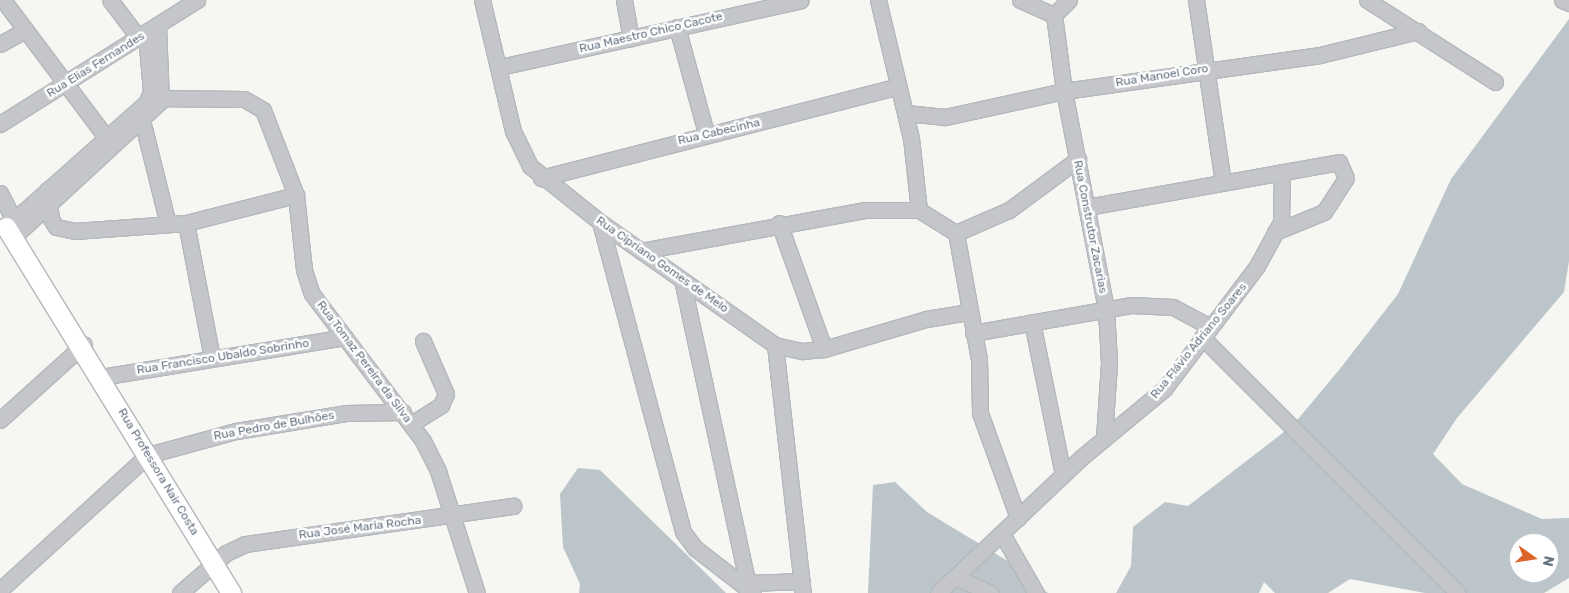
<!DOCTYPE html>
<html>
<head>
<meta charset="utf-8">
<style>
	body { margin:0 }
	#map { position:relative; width:1569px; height:593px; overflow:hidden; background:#f6f6f3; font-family:Rubik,sans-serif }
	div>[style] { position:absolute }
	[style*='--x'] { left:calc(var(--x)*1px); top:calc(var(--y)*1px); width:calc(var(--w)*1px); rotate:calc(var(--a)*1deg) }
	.water>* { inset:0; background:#bbc5ca }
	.roads { filter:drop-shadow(1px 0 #b4b8bc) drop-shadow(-1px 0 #b4b8bc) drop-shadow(0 1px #b4b8bc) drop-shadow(0 -1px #b4b8bc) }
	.minor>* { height:15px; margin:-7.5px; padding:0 7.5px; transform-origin:7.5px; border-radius:7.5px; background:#c4c6ca }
	.major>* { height:19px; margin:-9.5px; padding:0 9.5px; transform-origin:9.5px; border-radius:9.5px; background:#fff }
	span { translate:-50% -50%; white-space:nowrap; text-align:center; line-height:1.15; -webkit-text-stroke:5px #fff; paint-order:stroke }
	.street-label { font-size:12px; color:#667383 }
	.north { position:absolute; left:1509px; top:533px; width:50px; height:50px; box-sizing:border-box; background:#fff; border:1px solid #c2c7cd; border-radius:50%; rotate:103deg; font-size:14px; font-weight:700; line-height:20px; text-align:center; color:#667383 }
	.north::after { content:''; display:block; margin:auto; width:18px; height:22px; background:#de652a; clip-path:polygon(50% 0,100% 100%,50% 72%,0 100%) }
</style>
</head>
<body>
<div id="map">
	<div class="water">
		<div style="clip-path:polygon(evenodd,1569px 19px,1569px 261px,1564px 292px,1457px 418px,1433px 454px,1462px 484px,1542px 519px,1569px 518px,1569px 578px,1544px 593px,1425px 593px,1350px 579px,1328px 593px,1275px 593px,1264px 582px,1259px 593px,1116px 593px,1131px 566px,1133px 527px,1165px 502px,1188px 506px,1293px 425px,1339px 370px,1398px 294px,1451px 179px,1569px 19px,1519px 543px,1549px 543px,1549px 573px,1519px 573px,1519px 543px)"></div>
		<div style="clip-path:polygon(578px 468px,600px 470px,726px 593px,579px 593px,580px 584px,563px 547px,560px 494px)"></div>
		<div style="clip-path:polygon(895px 482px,927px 512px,1006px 560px,1048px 593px,868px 593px,873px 485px)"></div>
	</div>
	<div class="roads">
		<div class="minor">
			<div style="--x:3;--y:0;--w:180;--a:53.1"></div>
			<div style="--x:110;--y:0;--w:48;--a:52.7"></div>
			<div style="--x:482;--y:0;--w:135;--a:76.7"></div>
			<div style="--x:513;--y:131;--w:39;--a:64"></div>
			<div style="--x:530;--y:166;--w:90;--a:38.7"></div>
			<div style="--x:600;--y:222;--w:214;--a:35.1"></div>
			<div style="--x:775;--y:345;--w:28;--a:13"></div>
			<div style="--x:802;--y:351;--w:22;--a:-5"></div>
			<div style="--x:824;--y:349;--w:106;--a:-16.4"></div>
			<div style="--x:926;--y:319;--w:44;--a:-9.2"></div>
			<div style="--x:624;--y:0;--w:39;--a:80"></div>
			<div style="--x:878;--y:0;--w:142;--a:76.6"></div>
			<div style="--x:911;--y:138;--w:72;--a:83.7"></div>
			<div style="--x:1020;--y:0;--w:37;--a:24"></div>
			<div style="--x:1054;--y:15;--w:21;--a:-45"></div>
			<div style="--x:1196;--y:0;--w:184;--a:81.6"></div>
			<div style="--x:1367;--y:0;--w:152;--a:32.6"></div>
			<div style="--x:1562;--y:0;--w:8;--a:23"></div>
			<div style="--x:1054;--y:15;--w:77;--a:82.5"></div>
			<div style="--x:1064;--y:91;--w:222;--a:79.1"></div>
			<div style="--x:1106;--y:309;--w:54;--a:86.8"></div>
			<div style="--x:1109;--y:363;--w:76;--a:93.8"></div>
			<div style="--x:677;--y:27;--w:110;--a:74.7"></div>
			<div style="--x:0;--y:44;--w:29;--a:-29"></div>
			<div style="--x:500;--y:67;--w:308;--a:-12.5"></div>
			<div style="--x:150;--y:98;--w:94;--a:0.6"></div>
			<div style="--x:244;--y:99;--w:22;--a:30"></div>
			<div style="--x:263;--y:110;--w:91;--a:68.8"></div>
			<div style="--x:296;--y:195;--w:75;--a:83.9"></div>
			<div style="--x:304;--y:270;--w:25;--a:72"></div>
			<div style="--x:312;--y:294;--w:184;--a:52.9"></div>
			<div style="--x:423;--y:441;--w:34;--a:63"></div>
			<div style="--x:438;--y:471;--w:128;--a:72.3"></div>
			<div style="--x:140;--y:112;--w:115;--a:76"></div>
			<div style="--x:906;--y:113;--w:39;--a:6"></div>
			<div style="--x:945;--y:117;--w:122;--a:-12.3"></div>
			<div style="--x:1064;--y:91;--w:259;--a:-8"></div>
			<div style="--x:1320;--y:55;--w:101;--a:-13.8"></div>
			<div style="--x:0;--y:124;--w:233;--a:-32.2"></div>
			<div style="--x:541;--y:178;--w:366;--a:-14.4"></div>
			<div style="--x:47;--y:190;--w:29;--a:82"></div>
			<div style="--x:51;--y:219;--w:9;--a:58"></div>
			<div style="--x:56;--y:227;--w:19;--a:12"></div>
			<div style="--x:75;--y:231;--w:111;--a:-4.1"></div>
			<div style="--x:186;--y:223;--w:114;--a:-14.3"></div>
			<div style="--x:0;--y:193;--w:30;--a:63"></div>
			<div style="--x:14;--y:220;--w:176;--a:-41.6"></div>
			<div style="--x:146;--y:103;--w:12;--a:-66"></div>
			<div style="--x:151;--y:92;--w:58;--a:-94.9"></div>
			<div style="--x:1087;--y:207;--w:256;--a:-10.1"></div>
			<div style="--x:1339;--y:162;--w:17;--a:66"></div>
			<div style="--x:1346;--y:178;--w:40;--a:122.9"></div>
			<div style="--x:1324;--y:212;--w:53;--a:157.8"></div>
			<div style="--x:919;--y:210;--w:44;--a:31.9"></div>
			<div style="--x:956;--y:233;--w:128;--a:79.7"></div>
			<div style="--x:979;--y:359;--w:54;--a:88.9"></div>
			<div style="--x:980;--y:413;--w:112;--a:70.1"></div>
			<div style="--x:600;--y:222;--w:321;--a:75"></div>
			<div style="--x:683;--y:532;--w:20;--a:53"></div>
			<div style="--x:695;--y:548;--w:73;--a:37.8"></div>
			<div style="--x:186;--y:223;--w:137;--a:79.1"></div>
			<div style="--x:779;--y:223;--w:134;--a:70.3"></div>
			<div style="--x:20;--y:231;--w:192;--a:-42.7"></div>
			<div style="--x:161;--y:101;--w:75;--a:-92.3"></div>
			<div style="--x:956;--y:233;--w:58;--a:-23.5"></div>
			<div style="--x:1009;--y:210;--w:86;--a:-36.5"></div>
			<div style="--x:641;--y:251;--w:227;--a:-10.4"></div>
			<div style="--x:864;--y:210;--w:55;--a:0"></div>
			<div style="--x:682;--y:280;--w:317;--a:77.8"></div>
			<div style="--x:1032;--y:322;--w:155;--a:78.5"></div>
			<div style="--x:973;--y:333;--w:160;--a:-10"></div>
			<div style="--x:1131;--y:305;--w:42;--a:2.7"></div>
			<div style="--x:1173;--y:307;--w:40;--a:28"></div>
			<div style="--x:1202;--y:337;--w:362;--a:45"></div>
			<div style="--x:775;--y:345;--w:250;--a:83.6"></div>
			<div style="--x:101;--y:377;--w:247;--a:-9.3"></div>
			<div style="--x:0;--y:420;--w:113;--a:-42.1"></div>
			<div style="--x:411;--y:424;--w:36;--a:-32"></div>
			<div style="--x:441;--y:405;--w:12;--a:-66"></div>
			<div style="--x:446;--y:394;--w:58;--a:-113.5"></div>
			<div style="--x:1002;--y:534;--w:68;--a:60"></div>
			<div style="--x:956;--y:577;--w:38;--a:25"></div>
			<div style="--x:748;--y:583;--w:54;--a:-2.1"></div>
			<div style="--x:0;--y:590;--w:200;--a:-42.4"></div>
			<div style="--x:148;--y:455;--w:91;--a:-15.3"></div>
			<div style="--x:236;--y:431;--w:111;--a:-9.3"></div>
			<div style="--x:346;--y:413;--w:57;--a:-1"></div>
			<div style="--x:180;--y:593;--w:61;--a:-41"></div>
			<div style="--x:226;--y:553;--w:21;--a:-25"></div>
			<div style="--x:245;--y:544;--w:271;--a:-8.1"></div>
			<div style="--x:938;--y:593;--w:198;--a:-43.4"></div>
			<div style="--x:1082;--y:457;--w:107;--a:-39.7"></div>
			<div style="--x:1164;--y:389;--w:154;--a:-52.9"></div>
			<div style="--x:1257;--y:266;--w:50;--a:-61.4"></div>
			<div style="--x:1281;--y:222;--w:50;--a:-88.9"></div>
		</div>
		<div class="major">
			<div style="--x:6;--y:227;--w:430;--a:58.4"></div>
		</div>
	</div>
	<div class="street-label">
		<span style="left:651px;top:33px;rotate:-13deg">Rua Maestro Chico Cacote</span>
		<span style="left:96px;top:65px;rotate:-32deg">Rua Elias Fernandes</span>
		<span style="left:1162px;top:76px;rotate:-9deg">Rua Manoel Coro</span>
		<span style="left:719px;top:132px;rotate:-13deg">Rua Cabecinha</span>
		<span style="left:1090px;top:227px;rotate:79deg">Rua Construtor Zacarias</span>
		<span style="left:662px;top:265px;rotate:35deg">Rua Cipriano Gomes de Melo</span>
		<span style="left:1199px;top:341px;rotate:-51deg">Rua Flávio Adriano Soares</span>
		<span style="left:223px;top:357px;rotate:-9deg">Rua Francisco Ubaldo Sobrinho</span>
		<span style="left:364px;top:362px;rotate:53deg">Rua Tomaz Pereira da Silva</span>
		<span style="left:274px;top:426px;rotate:-10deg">Rua Pedro de Bulhões</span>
		<span style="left:158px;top:472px;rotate:59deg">Rua Professora Nair Costa</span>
		<span style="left:360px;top:528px;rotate:-7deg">Rua José Maria Rocha</span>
	</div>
	<div class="north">N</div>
</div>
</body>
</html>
